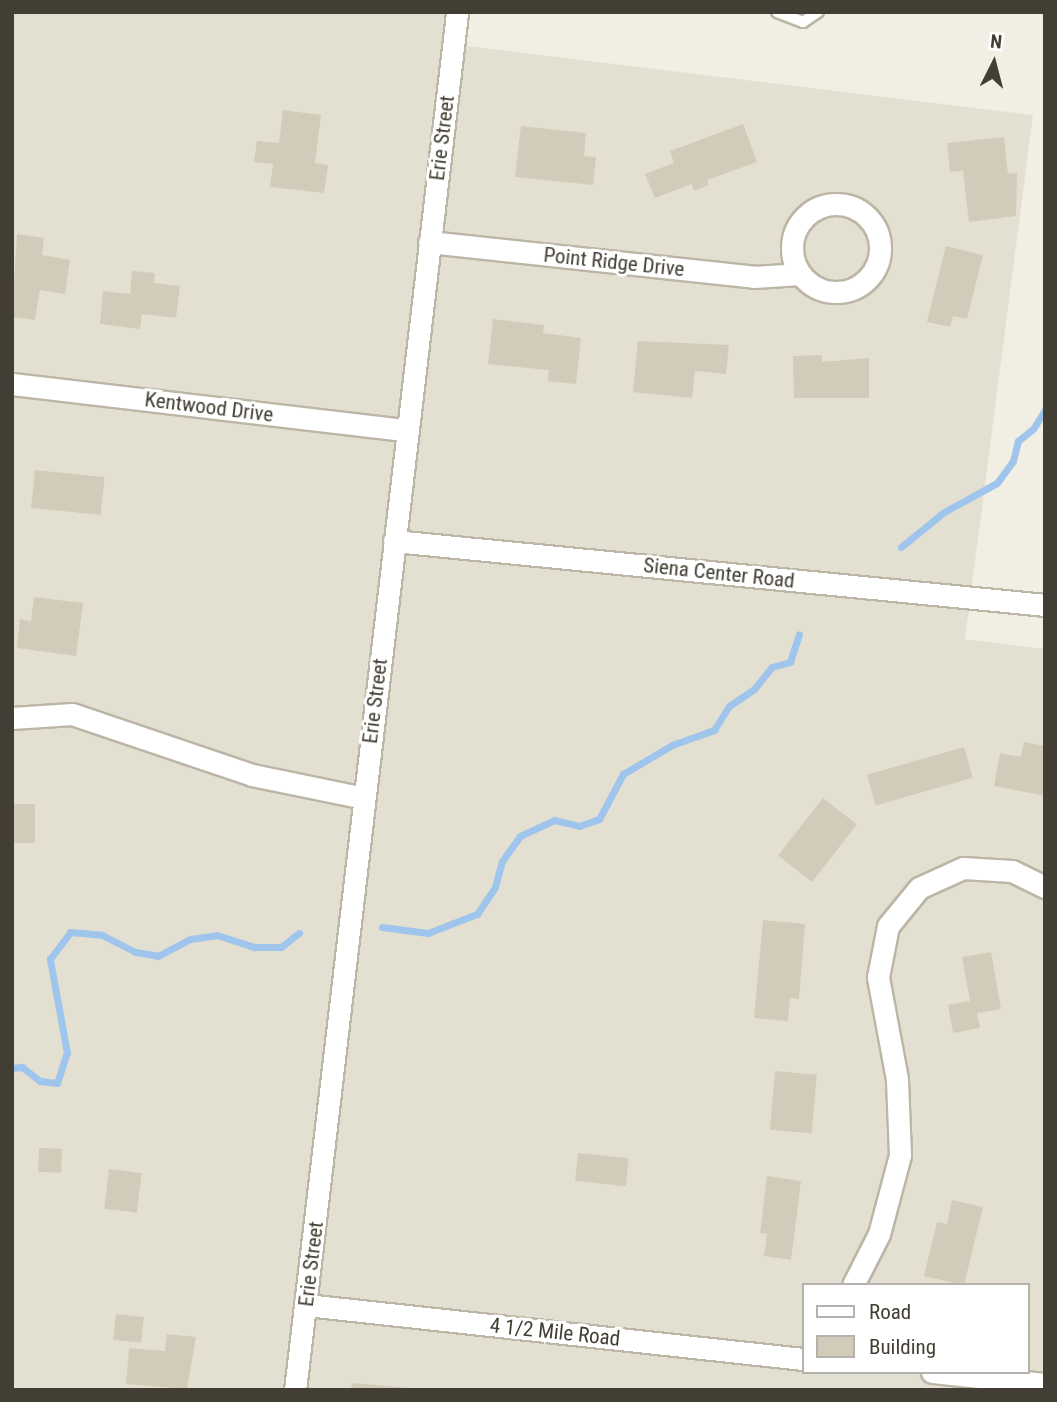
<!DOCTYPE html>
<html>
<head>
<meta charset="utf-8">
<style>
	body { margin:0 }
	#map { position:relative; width:1057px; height:1402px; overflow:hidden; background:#f1eee3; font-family:"Roboto Condensed",sans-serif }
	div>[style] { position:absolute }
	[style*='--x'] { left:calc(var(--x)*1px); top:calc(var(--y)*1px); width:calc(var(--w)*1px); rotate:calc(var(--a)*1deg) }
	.residential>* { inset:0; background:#e4e0d1 }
	.stream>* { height:7px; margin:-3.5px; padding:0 3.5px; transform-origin:3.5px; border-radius:3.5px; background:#a0c5ed }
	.building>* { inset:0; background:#d2cbb9; transform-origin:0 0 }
	.roads { filter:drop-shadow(2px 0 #bcb6a6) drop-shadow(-2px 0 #bcb6a6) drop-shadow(0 2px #bcb6a6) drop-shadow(0 -2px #bcb6a6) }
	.service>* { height:10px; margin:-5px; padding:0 5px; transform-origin:5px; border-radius:5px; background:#fff }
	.minor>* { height:21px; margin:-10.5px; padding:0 10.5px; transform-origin:10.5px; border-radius:10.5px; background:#fff }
	.minor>.ring { margin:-10.5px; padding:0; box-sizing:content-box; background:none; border:21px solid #fff; border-radius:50% }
	span { translate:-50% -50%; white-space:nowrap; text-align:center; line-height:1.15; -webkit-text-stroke:6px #fff; paint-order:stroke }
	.street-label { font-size:21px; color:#423e33 }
	.frame { position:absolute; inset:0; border:14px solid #423e33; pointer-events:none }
	.legend { position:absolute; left:802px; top:1283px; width:228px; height:91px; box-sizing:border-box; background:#fff; border:2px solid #b3b2ad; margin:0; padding:9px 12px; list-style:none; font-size:21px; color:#423e33 }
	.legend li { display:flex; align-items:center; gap:14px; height:35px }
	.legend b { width:35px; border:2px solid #b3b2ad }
	.north { position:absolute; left:959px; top:28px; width:70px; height:70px; -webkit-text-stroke:5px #fff; paint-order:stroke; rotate:6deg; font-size:19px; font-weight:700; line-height:28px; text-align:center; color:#423e33 }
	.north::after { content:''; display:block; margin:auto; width:24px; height:32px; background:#423e33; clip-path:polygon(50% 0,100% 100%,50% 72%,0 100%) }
</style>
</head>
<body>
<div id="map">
	<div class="residential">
		<div style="clip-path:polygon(evenodd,12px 12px,445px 12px,442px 43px,1033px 115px,965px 639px,1045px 649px,1045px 1390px,12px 1390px,12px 12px,803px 1285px,1027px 1285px,1027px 1372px,803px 1372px,803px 1285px)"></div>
	</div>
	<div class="stream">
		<div style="--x:901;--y:547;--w:55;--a:-39.1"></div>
		<div style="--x:944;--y:512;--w:60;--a:-28.7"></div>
		<div style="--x:997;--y:483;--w:27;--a:-54"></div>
		<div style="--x:1013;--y:461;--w:21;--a:-76"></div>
		<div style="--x:1018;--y:441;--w:19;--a:-39"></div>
		<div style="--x:1033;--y:429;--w:22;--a:-58"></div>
		<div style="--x:382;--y:927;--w:46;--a:7.4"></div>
		<div style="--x:428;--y:933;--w:53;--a:-21.2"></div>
		<div style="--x:477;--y:914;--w:32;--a:-56"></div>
		<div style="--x:495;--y:887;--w:27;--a:-75"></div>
		<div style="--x:502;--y:861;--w:31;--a:-54"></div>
		<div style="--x:520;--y:836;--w:38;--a:-25"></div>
		<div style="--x:554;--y:820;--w:26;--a:13"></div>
		<div style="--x:579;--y:826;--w:21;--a:-19"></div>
		<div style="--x:599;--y:819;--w:51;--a:-61.9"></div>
		<div style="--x:623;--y:774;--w:57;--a:-30.6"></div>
		<div style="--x:672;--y:745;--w:45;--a:-19.7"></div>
		<div style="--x:714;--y:730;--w:28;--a:-58"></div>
		<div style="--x:729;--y:706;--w:30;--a:-34"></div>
		<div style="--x:754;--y:689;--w:28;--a:-51"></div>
		<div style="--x:772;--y:667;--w:19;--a:-16"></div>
		<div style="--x:790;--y:662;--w:29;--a:-72"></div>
		<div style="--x:12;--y:1068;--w:10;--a:-6"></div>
		<div style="--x:22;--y:1067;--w:23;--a:38"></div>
		<div style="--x:40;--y:1081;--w:17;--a:7"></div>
		<div style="--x:57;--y:1083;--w:32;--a:-72"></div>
		<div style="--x:67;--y:1053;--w:96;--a:-100.3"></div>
		<div style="--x:50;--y:959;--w:34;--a:-53"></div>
		<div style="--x:70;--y:932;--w:32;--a:5"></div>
		<div style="--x:102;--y:935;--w:38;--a:27"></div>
		<div style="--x:136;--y:952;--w:22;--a:10"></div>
		<div style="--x:158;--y:956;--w:36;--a:-28"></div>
		<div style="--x:190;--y:939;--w:27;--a:-8"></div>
		<div style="--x:217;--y:935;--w:40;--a:18"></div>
		<div style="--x:255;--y:947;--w:26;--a:0"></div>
		<div style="--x:281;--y:947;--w:23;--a:-38"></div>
	</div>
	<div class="building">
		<div style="clip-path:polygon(283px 110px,321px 115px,315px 163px,328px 165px,324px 193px,270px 187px,273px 164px,254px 162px,257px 141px,279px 143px)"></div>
		<div style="clip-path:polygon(743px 124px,757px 162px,707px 180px,709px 185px,694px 191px,692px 184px,655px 198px,645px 174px,674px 163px,670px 151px)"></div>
		<div style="clip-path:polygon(521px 126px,586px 133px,584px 156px,596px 157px,593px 185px,515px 177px)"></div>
		<div style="clip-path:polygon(1004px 137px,1008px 174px,1017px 173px,1016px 216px,969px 222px,963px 171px,950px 172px,947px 143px)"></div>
		<div style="clip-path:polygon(17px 234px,44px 238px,42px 255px,70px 260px,65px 294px,40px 290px,35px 320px,12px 317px)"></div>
		<div style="clip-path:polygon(946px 246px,983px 255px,967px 319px,953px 316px,950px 327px,927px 322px)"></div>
		<div style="clip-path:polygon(132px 271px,155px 273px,154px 283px,180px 286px,176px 318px,142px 314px,140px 329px,100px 324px,103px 291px,130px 294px)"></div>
		<div style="clip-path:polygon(493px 319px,544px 325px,543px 333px,581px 338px,576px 384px,548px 381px,549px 370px,488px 364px)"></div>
		<div style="clip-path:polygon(638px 341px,729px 345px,726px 374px,695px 371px,692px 398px,633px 392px)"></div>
		<div style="clip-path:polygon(822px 355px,822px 362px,869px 358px,869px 398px,794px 398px,793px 356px)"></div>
		<div style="left:35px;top:470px;width:70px;height:38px;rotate:6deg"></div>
		<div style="clip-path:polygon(34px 597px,83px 603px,76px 656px,17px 648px,20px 619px,31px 621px)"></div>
		<div style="clip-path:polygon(1024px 742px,1045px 746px,1045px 796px,994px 786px,1000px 753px,1021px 757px)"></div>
		<div style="left:964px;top:747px;width:32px;height:101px;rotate:74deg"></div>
		<div style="left:823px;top:798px;width:43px;height:73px;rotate:38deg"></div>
		<div style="left:12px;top:804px;width:23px;height:39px"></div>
		<div style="clip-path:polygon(763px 920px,805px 924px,799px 999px,790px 998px,788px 1021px,754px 1018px)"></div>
		<div style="clip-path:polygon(991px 952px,1001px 1009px,977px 1013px,980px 1028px,953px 1033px,948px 1005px,970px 1001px,962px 957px)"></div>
		<div style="left:775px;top:1071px;width:42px;height:59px;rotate:5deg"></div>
		<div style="left:39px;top:1148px;width:23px;height:24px;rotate:2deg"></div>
		<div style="left:578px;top:1153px;width:51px;height:28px;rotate:6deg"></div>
		<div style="left:109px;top:1169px;width:33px;height:40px;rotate:7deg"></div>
		<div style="clip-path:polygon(767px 1176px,801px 1181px,791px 1260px,764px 1256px,767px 1234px,760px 1233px)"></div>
		<div style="clip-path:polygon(952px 1200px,983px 1207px,964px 1285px,924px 1276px,937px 1222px,947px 1224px)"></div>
		<div style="left:116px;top:1314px;width:28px;height:26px;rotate:6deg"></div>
		<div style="clip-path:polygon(167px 1334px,196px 1337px,187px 1389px,126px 1384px,129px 1348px,165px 1351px)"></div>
		<div style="clip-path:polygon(352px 1383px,408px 1388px,407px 1390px,351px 1390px)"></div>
	</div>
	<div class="roads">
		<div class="service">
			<div style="--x:777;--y:12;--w:28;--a:21"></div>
			<div style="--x:803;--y:22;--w:18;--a:-34"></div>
		</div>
		<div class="minor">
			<div class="ring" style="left:792px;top:204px;width:67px;height:67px"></div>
			<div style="--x:429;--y:242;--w:327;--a:6.1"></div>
			<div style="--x:754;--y:277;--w:46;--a:-3.7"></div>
			<div style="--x:12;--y:384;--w:397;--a:6.7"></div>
			<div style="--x:394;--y:541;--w:654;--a:5.61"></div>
			<div style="--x:12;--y:718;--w:60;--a:-3.8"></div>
			<div style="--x:72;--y:714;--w:190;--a:18.7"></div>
			<div style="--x:252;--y:775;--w:114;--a:11.6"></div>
			<div style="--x:853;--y:1285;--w:57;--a:-63"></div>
			<div style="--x:879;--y:1234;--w:82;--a:-75.1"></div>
			<div style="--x:900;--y:1155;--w:76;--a:-92.3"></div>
			<div style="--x:897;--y:1079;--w:104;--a:-100.6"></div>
			<div style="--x:878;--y:977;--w:52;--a:-78.9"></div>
			<div style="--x:888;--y:926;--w:49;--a:-50.8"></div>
			<div style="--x:919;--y:888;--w:48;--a:-24.4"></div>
			<div style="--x:963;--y:868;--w:49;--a:3.5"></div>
			<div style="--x:1012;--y:871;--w:37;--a:26"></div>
			<div style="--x:306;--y:1305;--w:500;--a:6.2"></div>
			<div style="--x:932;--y:1372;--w:114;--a:6.1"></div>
			<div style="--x:295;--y:1390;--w:1387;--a:-83.29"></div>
		</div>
	</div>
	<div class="street-label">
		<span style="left:442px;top:138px;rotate:-83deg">Erie Street</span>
		<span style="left:614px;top:262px;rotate:6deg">Point Ridge Drive</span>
		<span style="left:209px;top:407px;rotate:7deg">Kentwood Drive</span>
		<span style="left:719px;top:573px;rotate:6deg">Siena Center Road</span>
		<span style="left:375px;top:701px;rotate:-83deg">Erie Street</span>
		<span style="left:311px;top:1264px;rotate:-83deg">Erie Street</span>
		<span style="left:555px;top:1332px;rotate:6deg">4 1/2 Mile Road</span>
	</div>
	<div class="frame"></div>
	<ul class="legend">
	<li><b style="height:9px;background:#fff"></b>Road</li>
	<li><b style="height:19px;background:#d2cbb9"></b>Building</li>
	</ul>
	<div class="north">N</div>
</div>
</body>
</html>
